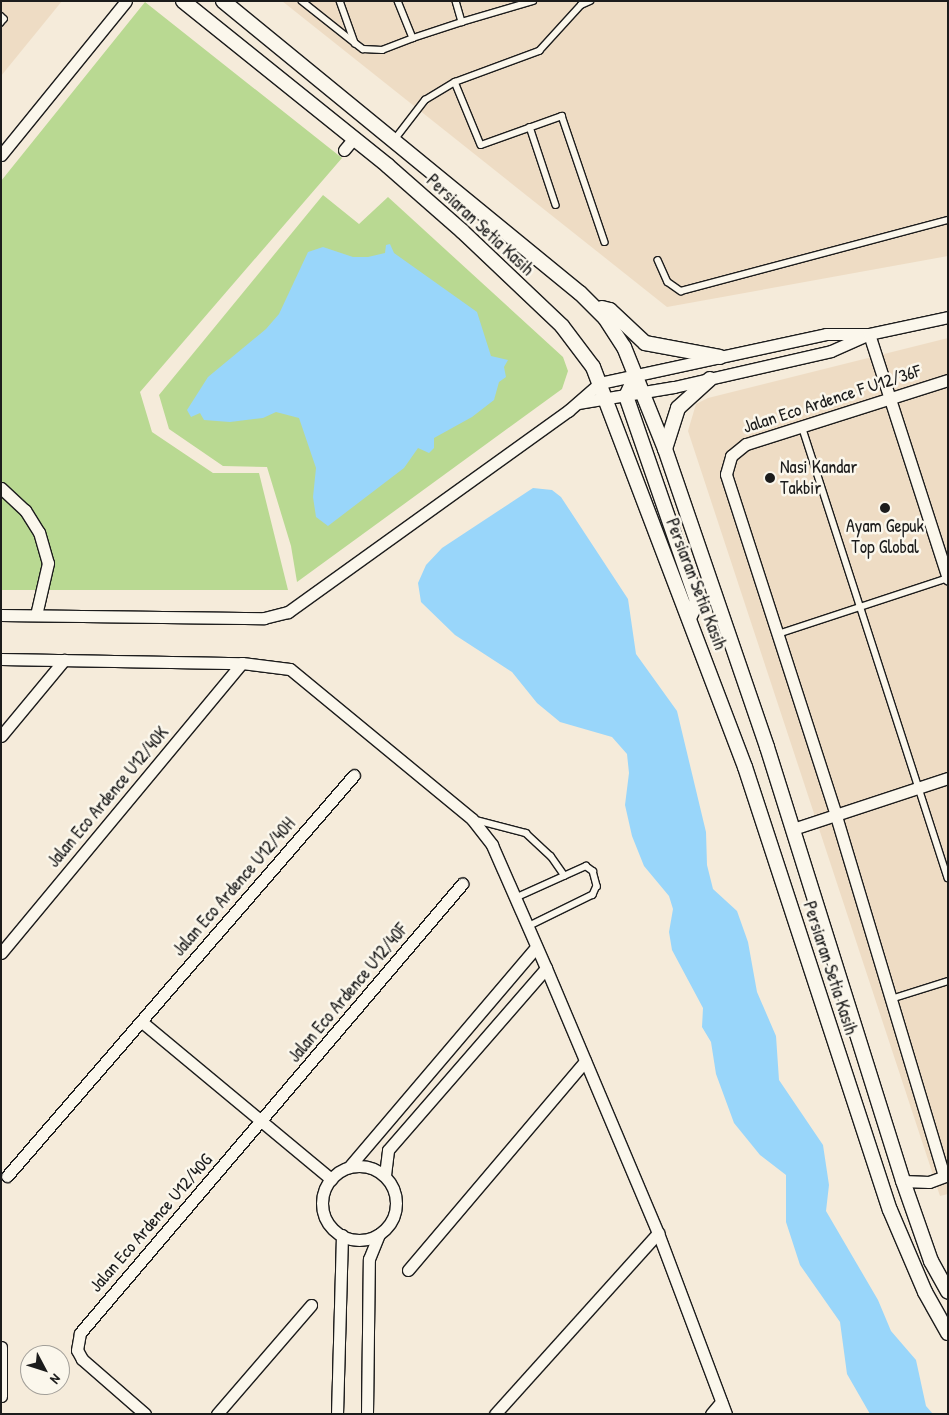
<!DOCTYPE html>
<html>
<head>
<meta charset="utf-8">
<style>
	body { margin:0 }
	#map { position:relative; width:949px; height:1415px; overflow:hidden; background:#f5ebda; font-family:"Patrick Hand",sans-serif }
	div>[style] { position:absolute }
	[style*='--x'] { left:calc(var(--x)*1px); top:calc(var(--y)*1px); width:calc(var(--w)*1px); rotate:calc(var(--a)*1deg) }
	.built>* { inset:0; background:#eedcc4 }
	.green>* { inset:0; background:#b9d992 }
	.water>* { inset:0; background:#99d6fa }
	.roads { filter:drop-shadow(1px 0 #1c1c1c) drop-shadow(-1px 0 #1c1c1c) drop-shadow(0 1px #1c1c1c) drop-shadow(0 -1px #1c1c1c) }
	.service>* { height:5.5px; margin:-2.75px; padding:0 2.75px; transform-origin:2.75px; border-radius:2.75px; background:#fbf7ec }
	.minor>* { height:11px; margin:-5.5px; padding:0 5.5px; transform-origin:5.5px; border-radius:5.5px; background:#fbf7ec }
	.minor>.ring { margin:-5.5px; padding:0; box-sizing:content-box; background:none; border:11px solid #fbf7ec; border-radius:50% }
	.tertiary>* { height:14px; margin:-7px; padding:0 7px; transform-origin:7px; border-radius:7px; background:#fbf7ec }
	.dots>* { width:14px; height:14px; translate:-50% -50%; box-sizing:border-box; border:2px solid #fbf7ec; border-radius:50% }
	span { translate:-50% -50%; white-space:nowrap; text-align:center; line-height:1.15; -webkit-text-stroke:5px #fbf7ec; paint-order:stroke }
	.street-label { font-size:18px; color:#1c1c1c }
	.poi-label { font-size:18px; color:#1c1c1c }
	.left { translate:0 -50%; text-align:left }
	.frame { position:absolute; inset:0; border:2px solid #1c1c1c; pointer-events:none }
	.north { position:absolute; left:20px; top:1345px; width:50px; height:50px; box-sizing:border-box; background:#fbf7ec; border:1px solid #a29f99; border-radius:50%; rotate:130deg; font-size:14px; font-weight:700; line-height:20px; text-align:center; color:#1c1c1c }
	.north::after { content:''; display:block; margin:auto; width:18px; height:22px; background:#1c1c1c; clip-path:polygon(50% 0,100% 100%,50% 72%,0 100%) }
</style>
</head>
<body>
<div id="map">
	<div class="built">
		<div style="clip-path:polygon(1px 1px,62px 1px,1px 76px)"></div>
		<div style="clip-path:polygon(282px 1px,948px 1px,948px 256px,667px 307px)"></div>
		<div style="clip-path:polygon(948px 338px,948px 1194px,940px 1196px,688px 431px,696px 404px,708px 398px)"></div>
	</div>
	<div class="green">
		<div style="clip-path:polygon(145px 2px,342px 158px,140px 392px,152px 432px,213px 473px,259px 473px,288px 590px,1px 590px,1px 181px)"></div>
		<div style="clip-path:polygon(323px 195px,359px 224px,388px 197px,563px 357px,568px 371px,562px 389px,297px 582px,291px 546px,267px 467px,223px 466px,169px 429px,159px 395px)"></div>
	</div>
	<div class="water">
		<div style="clip-path:polygon(390px 244px,394px 253px,477px 312px,491px 356px,508px 360px,504px 367px,506px 377px,499px 382px,494px 400px,472px 417px,434px 438px,434px 448px,429px 453px,418px 448px,404px 468px,328px 526px,316px 517px,313px 497px,316px 468px,299px 418px,276px 412px,263px 418px,230px 422px,204px 420px,200px 413px,191px 417px,187px 410px,208px 377px,266px 329px,279px 314px,308px 252px,323px 247px,353px 257px,368px 257px,385px 253px,386px 245px)"></div>
		<div style="clip-path:polygon(533px 488px,552px 490px,561px 497px,628px 599px,636px 654px,677px 711px,706px 832px,707px 865px,713px 889px,737px 911px,748px 942px,757px 992px,776px 1036px,779px 1080px,823px 1145px,829px 1185px,826px 1211px,878px 1300px,891px 1331px,916px 1360px,926px 1406px,933px 1414px,870px 1414px,847px 1374px,840px 1322px,800px 1265px,786px 1222px,786px 1175px,760px 1155px,734px 1123px,716px 1074px,711px 1042px,702px 1027px,703px 1008px,672px 950px,669px 932px,673px 909px,669px 896px,644px 866px,632px 836px,625px 805px,629px 773px,627px 754px,612px 737px,560px 722px,537px 703px,512px 672px,455px 635px,421px 602px,418px 583px,426px 565px,442px 548px)"></div>
	</div>
	<div class="roads">
		<div class="service">
			<div style="--x:302;--y:1;--w:68;--a:38.4"></div>
			<div style="--x:340;--y:1;--w:45;--a:70.3"></div>
			<div style="--x:355;--y:43;--w:10;--a:37"></div>
			<div style="--x:363;--y:49;--w:19;--a:3"></div>
			<div style="--x:382;--y:50;--w:33;--a:-21"></div>
			<div style="--x:398;--y:1;--w:40;--a:68"></div>
			<div style="--x:413;--y:38;--w:52;--a:-18.1"></div>
			<div style="--x:456;--y:1;--w:22;--a:74"></div>
			<div style="--x:462;--y:22;--w:74;--a:-16.5"></div>
			<div style="--x:1;--y:16;--w:4;--a:45"></div>
			<div style="--x:4;--y:19;--w:5;--a:127"></div>
			<div style="--x:455;--y:82;--w:68;--a:67.6"></div>
			<div style="--x:481;--y:145;--w:86;--a:-19.7"></div>
			<div style="--x:562;--y:116;--w:133;--a:71.2"></div>
			<div style="--x:530;--y:127;--w:82;--a:71.6"></div>
			<div style="--x:395;--y:139;--w:49;--a:-52.4"></div>
			<div style="--x:425;--y:100;--w:35;--a:-31"></div>
			<div style="--x:455;--y:82;--w:90;--a:-20.3"></div>
			<div style="--x:539;--y:51;--w:62;--a:-47.6"></div>
			<div style="--x:581;--y:5;--w:10;--a:-24"></div>
			<div style="--x:658;--y:260;--w:24;--a:66"></div>
			<div style="--x:668;--y:282;--w:16;--a:35"></div>
			<div style="--x:681;--y:291;--w:276;--a:-14.9"></div>
			<div style="--x:802;--y:426;--w:475;--a:72.1"></div>
			<div style="--x:778;--y:634;--w:179;--a:-18.2"></div>
			<div style="--x:476;--y:820;--w:52;--a:14.6"></div>
			<div style="--x:526;--y:833;--w:34;--a:43"></div>
			<div style="--x:551;--y:856;--w:24;--a:55"></div>
			<div style="--x:515;--y:898;--w:78;--a:-24.3"></div>
			<div style="--x:586;--y:866;--w:9;--a:36"></div>
			<div style="--x:593;--y:871;--w:16;--a:75"></div>
			<div style="--x:597;--y:886;--w:10;--a:114"></div>
			<div style="--x:593;--y:895;--w:72;--a:153.8"></div>
			<div style="--x:891;--y:999;--w:60;--a:-17.5"></div>
		</div>
		<div class="minor">
			<div style="--x:344;--y:150;--w:16;--a:-50"></div>
			<div style="--x:1;--y:155;--w:198;--a:-50.9"></div>
			<div style="--x:869;--y:334;--w:257;--a:72.1"></div>
			<div style="--x:578;--y:403;--w:97;--a:-9.5"></div>
			<div style="--x:674;--y:387;--w:161;--a:-12.9"></div>
			<div style="--x:831;--y:351;--w:37;--a:-24"></div>
			<div style="--x:1;--y:488;--w:33;--a:43"></div>
			<div style="--x:25;--y:510;--w:26;--a:58"></div>
			<div style="--x:39;--y:532;--w:32;--a:74"></div>
			<div style="--x:48;--y:563;--w:53;--a:103"></div>
			<div style="--x:1;--y:615;--w:263;--a:0.7"></div>
			<div style="--x:264;--y:618;--w:25;--a:-14"></div>
			<div style="--x:288;--y:612;--w:345;--a:-35.7"></div>
			<div style="--x:568;--y:411;--w:43;--a:-41.2"></div>
			<div style="--x:600;--y:383;--w:231;--a:-12.2"></div>
			<div style="--x:826;--y:334;--w:43;--a:0"></div>
			<div style="--x:869;--y:334;--w:81;--a:-12.1"></div>
			<div style="--x:1;--y:659;--w:241;--a:1"></div>
			<div style="--x:242;--y:663;--w:48;--a:7.1"></div>
			<div style="--x:290;--y:669;--w:236;--a:39.5"></div>
			<div style="--x:472;--y:819;--w:33;--a:52"></div>
			<div style="--x:492;--y:845;--w:134;--a:66.3"></div>
			<div style="--x:546;--y:968;--w:288;--a:67.1"></div>
			<div style="--x:658;--y:1233;--w:193;--a:69.4"></div>
			<div style="--x:1;--y:736;--w:99;--a:-50.3"></div>
			<div style="--x:793;--y:829;--w:163;--a:-18.2"></div>
			<div style="--x:1;--y:953;--w:377;--a:-50.3"></div>
			<div style="--x:142;--y:1022;--w:246;--a:39.7"></div>
			<div class="ring" style="left:322px;top:1166px;width:63px;height:63px"></div>
			<div style="--x:349;--y:1167;--w:289;--a:-49.6"></div>
			<div style="--x:385;--y:1175;--w:25;--a:-83"></div>
			<div style="--x:388;--y:1150;--w:241;--a:-49"></div>
			<div style="--x:7;--y:1176;--w:530;--a:-49.13"></div>
			<div style="--x:944;--y:1176;--w:377;--a:-106.7"></div>
			<div style="--x:836;--y:815;--w:358;--a:-107.9"></div>
			<div style="--x:726;--y:474;--w:19;--a:-74"></div>
			<div style="--x:731;--y:456;--w:19;--a:-39"></div>
			<div style="--x:746;--y:444;--w:212;--a:-17.6"></div>
			<div style="--x:903;--y:1181;--w:26;--a:2"></div>
			<div style="--x:929;--y:1182;--w:20;--a:-20"></div>
			<div style="--x:408;--y:1270;--w:274;--a:-49.7"></div>
			<div style="--x:1;--y:1347;--w:49;--a:90"></div>
			<div style="--x:145;--y:1414;--w:84;--a:-138.9"></div>
			<div style="--x:82;--y:1359;--w:10;--a:-119"></div>
			<div style="--x:77;--y:1350;--w:17;--a:-80"></div>
			<div style="--x:80;--y:1333;--w:590;--a:-49.61"></div>
			<div style="--x:217;--y:1414;--w:144;--a:-49.2"></div>
			<div style="--x:337;--y:1414;--w:179;--a:-88.4"></div>
			<div style="--x:367;--y:1414;--w:155;--a:-89.3"></div>
			<div style="--x:369;--y:1259;--w:27;--a:-68"></div>
			<div style="--x:495;--y:1414;--w:244;--a:-48"></div>
			<div style="--x:711;--y:1414;--w:16;--a:-50"></div>
		</div>
		<div class="tertiary">
			<div style="--x:183;--y:1;--w:263;--a:38.8"></div>
			<div style="--x:388;--y:166;--w:98;--a:41.3"></div>
			<div style="--x:462;--y:231;--w:138;--a:43.5"></div>
			<div style="--x:562;--y:326;--w:51;--a:52.9"></div>
			<div style="--x:593;--y:367;--w:428;--a:69.2"></div>
			<div style="--x:745;--y:767;--w:466;--a:71.9"></div>
			<div style="--x:890;--y:1210;--w:89;--a:66.9"></div>
			<div style="--x:925;--y:1292;--w:47;--a:60.7"></div>
			<div style="--x:223;--y:1;--w:461;--a:39.3"></div>
			<div style="--x:580;--y:293;--w:35;--a:45"></div>
			<div style="--x:605;--y:318;--w:35;--a:57"></div>
			<div style="--x:624;--y:347;--w:110;--a:68.1"></div>
			<div style="--x:665;--y:449;--w:315;--a:71.1"></div>
			<div style="--x:767;--y:747;--w:455;--a:72.6"></div>
			<div style="--x:903;--y:1181;--w:85;--a:70.7"></div>
			<div style="--x:931;--y:1261;--w:35;--a:61"></div>
			<div style="--x:602;--y:308;--w:8;--a:14"></div>
			<div style="--x:610;--y:310;--w:48;--a:43.3"></div>
			<div style="--x:645;--y:343;--w:76;--a:10.6"></div>
			<div style="--x:636;--y:375;--w:23;--a:115"></div>
			<div style="--x:626;--y:396;--w:217;--a:70.9"></div>
			<div style="--x:697;--y:601;--w:19;--a:115"></div>
			<div style="--x:665;--y:449;--w:43;--a:-72.4"></div>
			<div style="--x:678;--y:408;--w:43;--a:-42.2"></div>
		</div>
	</div>
	<div class="dots">
		<div style="left:770px;top:478px;background:#1c1c1c"></div>
		<div style="left:885px;top:508px;background:#1c1c1c"></div>
	</div>
	<div class="street-label">
		<span style="left:480px;top:225px;rotate:43deg">Persiaran Setia Kasih</span>
		<span style="left:832px;top:399px;rotate:-18deg">Jalan Eco Ardence F U12/36F</span>
		<span style="left:696px;top:584px;rotate:69deg">Persiaran Setia Kasih</span>
		<span style="left:108px;top:797px;rotate:-50deg">Jalan Eco Ardence U12/40K</span>
		<span style="left:234px;top:887px;rotate:-49deg">Jalan Eco Ardence U12/40H</span>
		<span style="left:830px;top:968px;rotate:72deg">Persiaran Setia Kasih</span>
		<span style="left:348px;top:993px;rotate:-50deg">Jalan Eco Ardence U12/40F</span>
		<span style="left:151px;top:1223px;rotate:-49deg">Jalan Eco Ardence U12/40G</span>
	</div>
	<div class="poi-label">
		<span class="left" style="left:780px;top:478px">Nasi Kandar<br>Takbir</span>
		<span style="left:885px;top:537px">Ayam Gepuk<br>Top Global</span>
	</div>
	<div class="frame"></div>
	<div class="north">N</div>
</div>
</body>
</html>
